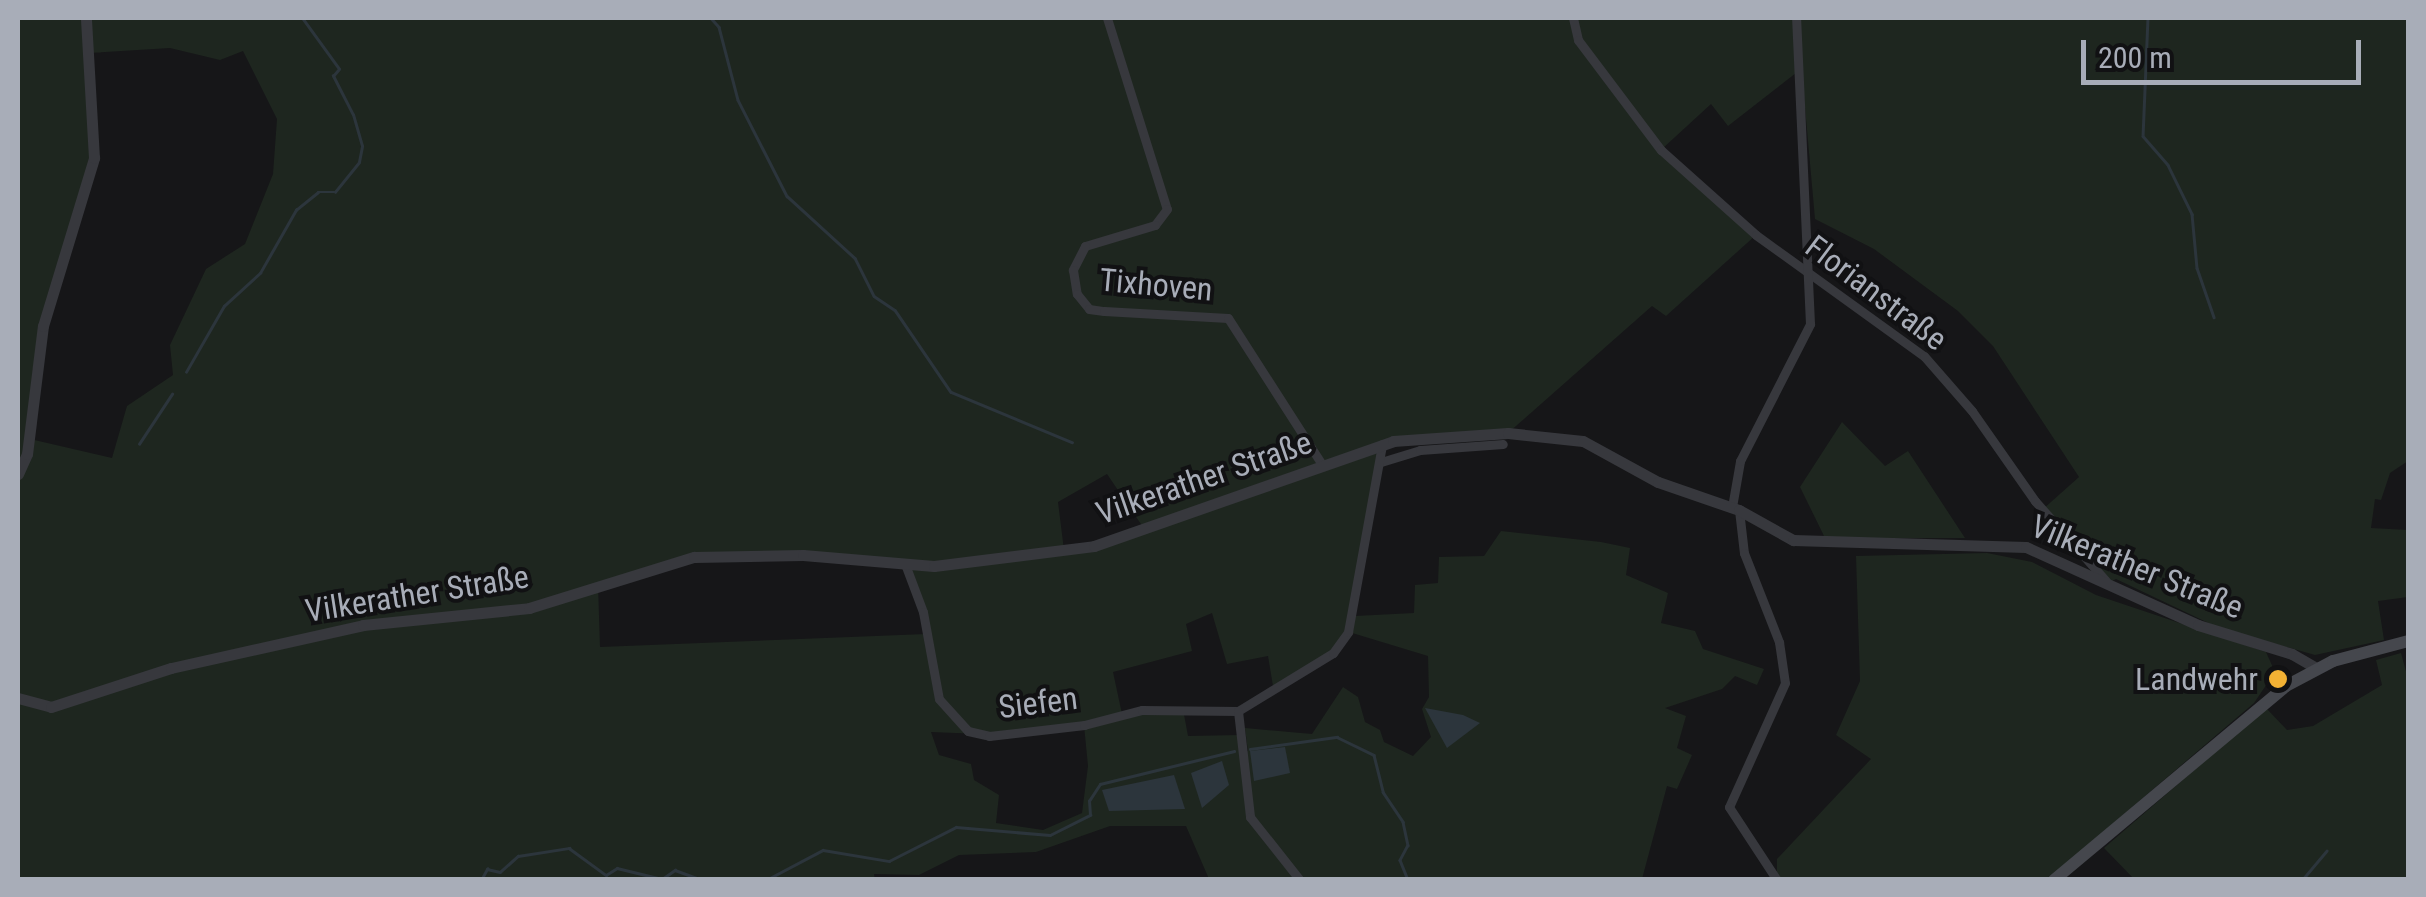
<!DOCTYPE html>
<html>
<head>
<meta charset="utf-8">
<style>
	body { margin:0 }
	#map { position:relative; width:2426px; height:897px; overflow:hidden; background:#161618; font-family:"Roboto Condensed",sans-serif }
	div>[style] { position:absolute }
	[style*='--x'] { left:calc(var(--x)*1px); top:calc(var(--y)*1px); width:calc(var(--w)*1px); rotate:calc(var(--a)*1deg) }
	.green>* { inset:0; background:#1e261f }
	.water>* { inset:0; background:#2c353c }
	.stream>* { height:2.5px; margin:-1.25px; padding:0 1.25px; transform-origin:1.25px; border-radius:1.25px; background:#2c353c }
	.minor>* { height:9px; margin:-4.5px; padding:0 4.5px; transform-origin:4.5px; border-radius:4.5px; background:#37383d }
	.tertiary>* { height:11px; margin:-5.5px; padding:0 5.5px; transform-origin:5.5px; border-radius:5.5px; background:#37383d }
	.secondary>* { height:12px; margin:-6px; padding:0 6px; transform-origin:6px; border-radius:6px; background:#45474d }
	.dots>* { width:28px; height:28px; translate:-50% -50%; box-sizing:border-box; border:5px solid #111113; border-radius:50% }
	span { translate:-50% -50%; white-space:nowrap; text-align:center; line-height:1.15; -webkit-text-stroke:8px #111113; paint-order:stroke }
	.street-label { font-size:32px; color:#a8adb8 }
	.poi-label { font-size:32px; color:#a8adb8 }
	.right { translate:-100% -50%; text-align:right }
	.frame { position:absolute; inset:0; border:20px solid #a8adb8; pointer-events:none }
	.scale { position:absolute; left:2081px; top:40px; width:280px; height:45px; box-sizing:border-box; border:5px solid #a8adb8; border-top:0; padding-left:12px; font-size:30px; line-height:35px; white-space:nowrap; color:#a8adb8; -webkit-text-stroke:8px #111113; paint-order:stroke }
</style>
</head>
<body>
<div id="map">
	<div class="green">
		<div style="clip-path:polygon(evenodd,18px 18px,1793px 18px,1796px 73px,1728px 126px,1711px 104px,1662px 149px,1756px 235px,1666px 316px,1652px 306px,1508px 433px,1382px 444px,1355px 616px,1414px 613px,1415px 585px,1438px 583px,1439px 557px,1484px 556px,1501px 531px,1601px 542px,1630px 548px,1626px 575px,1668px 593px,1661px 623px,1695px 631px,1703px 649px,1764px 669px,1757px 685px,1735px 676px,1722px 689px,1665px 708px,1686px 716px,1677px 748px,1692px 755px,1677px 789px,1667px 786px,1642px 879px,1209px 879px,1186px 826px,1110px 826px,1036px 852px,959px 855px,919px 875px,874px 874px,875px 880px,18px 879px,18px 18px,170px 48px,220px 60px,243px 51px,277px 119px,273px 174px,245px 244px,206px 269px,170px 345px,173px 375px,127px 406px,112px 458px,30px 439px,43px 326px,91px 172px,89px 53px,170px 48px,18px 18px,1107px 474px,1145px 530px,1064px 550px,1058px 502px,1107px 474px,18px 18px,726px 556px,905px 564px,926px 634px,600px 647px,598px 584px,726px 556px,18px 18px,1212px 613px,1227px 664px,1268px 656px,1273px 686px,1339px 646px,1349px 632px,1428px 656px,1429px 697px,1422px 709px,1431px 737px,1413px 756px,1384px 742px,1380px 730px,1365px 722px,1358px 697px,1343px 687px,1312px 734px,1245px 728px,1248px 751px,1243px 752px,1240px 735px,1188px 736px,1183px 709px,1122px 714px,1113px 672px,1192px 651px,1186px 624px,1212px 613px,18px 18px,1084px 725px,1088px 766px,1082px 813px,1043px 830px,996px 823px,999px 795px,974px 780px,971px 764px,939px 755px,931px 732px,1006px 735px,1084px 725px)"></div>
		<div style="clip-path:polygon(1797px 18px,2408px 18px,2408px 461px,2390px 473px,2381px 500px,2375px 499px,2371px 528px,2408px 530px,2408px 597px,2378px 601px,2384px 640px,2315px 655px,2219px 628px,2116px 579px,2108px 583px,2042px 510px,2079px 477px,1993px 346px,1958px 311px,1874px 249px,1815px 219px)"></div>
		<div style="clip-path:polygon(1842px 422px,1885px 466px,1908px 451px,1965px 538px,1825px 538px,1800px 487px)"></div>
		<div style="clip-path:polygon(1987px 553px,2032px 562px,2096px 595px,2266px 652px,2275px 672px,2254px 703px,2048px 879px,1777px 880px,1777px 859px,1871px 759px,1836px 735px,1860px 681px,1856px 556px)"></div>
		<div style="clip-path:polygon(2401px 653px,2408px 679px,2408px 879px,2134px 879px,2104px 848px,2266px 708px,2287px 730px,2313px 726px,2382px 685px,2376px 660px)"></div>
	</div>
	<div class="water">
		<div style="clip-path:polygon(1425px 708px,1463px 715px,1480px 723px,1447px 748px)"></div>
		<div style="clip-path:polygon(1285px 747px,1290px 773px,1254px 781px,1250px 751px)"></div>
		<div style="clip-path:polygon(1222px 761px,1229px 785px,1202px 808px,1191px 773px)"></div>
		<div style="clip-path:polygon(1174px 775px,1185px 809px,1109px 811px,1102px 790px)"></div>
	</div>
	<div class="stream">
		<div style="--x:711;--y:18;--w:12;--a:48"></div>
		<div style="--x:719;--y:27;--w:75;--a:75.4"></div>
		<div style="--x:738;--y:100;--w:108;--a:63"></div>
		<div style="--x:787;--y:196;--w:92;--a:42.4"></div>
		<div style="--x:855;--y:258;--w:42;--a:63.4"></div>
		<div style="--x:874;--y:296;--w:25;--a:34"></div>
		<div style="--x:895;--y:310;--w:99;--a:55.7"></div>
		<div style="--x:951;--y:392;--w:131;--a:22.5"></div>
		<div style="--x:2148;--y:18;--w:118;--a:92.4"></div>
		<div style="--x:2143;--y:136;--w:38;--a:49"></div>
		<div style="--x:2168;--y:165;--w:55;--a:63.9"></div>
		<div style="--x:2192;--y:214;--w:54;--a:84.7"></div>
		<div style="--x:2197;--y:268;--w:52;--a:70.9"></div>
		<div style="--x:186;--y:372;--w:76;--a:-60.1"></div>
		<div style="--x:224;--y:306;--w:49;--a:-42.5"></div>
		<div style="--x:260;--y:273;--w:73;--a:-60.3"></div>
		<div style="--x:296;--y:210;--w:28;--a:-39"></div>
		<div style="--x:318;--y:192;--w:17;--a:0"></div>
		<div style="--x:335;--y:192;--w:38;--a:-51"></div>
		<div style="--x:359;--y:162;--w:16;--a:-79"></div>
		<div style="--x:362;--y:146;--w:32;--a:-106"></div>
		<div style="--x:353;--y:115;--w:44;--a:-117.1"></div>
		<div style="--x:333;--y:76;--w:9;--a:-49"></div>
		<div style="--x:339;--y:69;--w:63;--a:-126"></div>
		<div style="--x:139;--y:444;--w:60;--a:-56.6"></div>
		<div style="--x:1250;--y:749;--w:88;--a:-7.9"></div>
		<div style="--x:1337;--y:737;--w:41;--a:25.9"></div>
		<div style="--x:1374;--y:755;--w:38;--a:76"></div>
		<div style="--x:1383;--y:792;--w:36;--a:56"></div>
		<div style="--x:1403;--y:822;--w:24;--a:78"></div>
		<div style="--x:1408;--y:845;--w:17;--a:118"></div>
		<div style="--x:1400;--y:860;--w:22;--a:68"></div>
		<div style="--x:450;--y:880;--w:22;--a:0"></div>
		<div style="--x:481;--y:880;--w:13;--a:-61"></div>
		<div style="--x:487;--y:869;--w:13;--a:13"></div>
		<div style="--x:500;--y:872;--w:24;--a:-42"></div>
		<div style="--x:518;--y:856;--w:52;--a:-8.9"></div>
		<div style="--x:569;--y:848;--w:46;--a:36.1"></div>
		<div style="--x:606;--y:875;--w:13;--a:-32"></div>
		<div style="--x:617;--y:868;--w:46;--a:13.7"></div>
		<div style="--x:662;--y:879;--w:16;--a:-35"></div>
		<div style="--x:675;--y:870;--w:29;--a:20"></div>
		<div style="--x:766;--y:880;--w:64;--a:-27.8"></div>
		<div style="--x:823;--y:850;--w:67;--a:9.5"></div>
		<div style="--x:889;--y:861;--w:75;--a:-26.9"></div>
		<div style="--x:956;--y:827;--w:94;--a:4.9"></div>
		<div style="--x:1050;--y:835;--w:45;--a:-26.6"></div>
		<div style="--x:1090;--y:815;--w:14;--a:-94"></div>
		<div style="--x:1089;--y:801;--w:20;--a:-57"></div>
		<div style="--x:1100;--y:784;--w:138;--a:-13.8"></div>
		<div style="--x:2302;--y:880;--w:38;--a:-50"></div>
	</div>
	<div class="minor">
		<div style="--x:1107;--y:18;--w:200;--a:72.6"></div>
		<div style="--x:1167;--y:209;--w:20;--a:127"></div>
		<div style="--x:1155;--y:225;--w:73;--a:163.3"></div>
		<div style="--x:1085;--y:246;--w:27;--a:117"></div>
		<div style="--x:1073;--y:270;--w:24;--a:81"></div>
		<div style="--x:1077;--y:294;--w:19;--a:51"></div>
		<div style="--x:1089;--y:309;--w:15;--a:8"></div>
		<div style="--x:1104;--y:311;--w:124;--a:3.2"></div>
		<div style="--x:1228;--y:318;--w:176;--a:57.3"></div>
		<div style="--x:1573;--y:18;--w:23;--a:77"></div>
		<div style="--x:1578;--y:40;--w:138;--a:53"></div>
		<div style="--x:1661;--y:150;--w:127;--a:41.8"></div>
		<div style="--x:1756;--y:235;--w:207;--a:35.8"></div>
		<div style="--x:1924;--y:356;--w:73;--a:48.9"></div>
		<div style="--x:1972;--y:411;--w:110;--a:55"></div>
		<div style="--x:2035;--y:501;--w:107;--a:48.4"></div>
		<div style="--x:1381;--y:462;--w:41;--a:-17.1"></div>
		<div style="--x:1420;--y:450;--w:83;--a:-4.1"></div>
		<div style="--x:1732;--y:507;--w:47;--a:-80.1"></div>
		<div style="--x:1740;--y:461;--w:154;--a:-62.9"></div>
		<div style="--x:1810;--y:324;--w:306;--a:-92.6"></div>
		<div style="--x:1739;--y:510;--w:43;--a:83.4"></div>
		<div style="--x:1744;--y:553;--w:96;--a:68.5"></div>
		<div style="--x:1779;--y:642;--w:41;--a:81.7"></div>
		<div style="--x:1785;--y:683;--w:136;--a:114.3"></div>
		<div style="--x:1729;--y:807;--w:87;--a:56.7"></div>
		<div style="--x:905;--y:564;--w:51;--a:69.4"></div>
		<div style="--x:923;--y:612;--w:88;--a:79.6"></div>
		<div style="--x:939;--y:699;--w:43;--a:47.8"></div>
		<div style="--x:968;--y:731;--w:22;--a:13"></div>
		<div style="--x:989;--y:736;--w:96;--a:-6.6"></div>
		<div style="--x:1084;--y:725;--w:60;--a:-14.5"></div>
		<div style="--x:1142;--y:710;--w:96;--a:0.6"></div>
		<div style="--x:1238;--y:711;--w:111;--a:-31.4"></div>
		<div style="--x:1333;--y:653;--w:26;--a:-54"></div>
		<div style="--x:1348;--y:632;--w:191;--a:-79.7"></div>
		<div style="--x:1238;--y:711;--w:107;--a:83.5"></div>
		<div style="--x:1250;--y:817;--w:80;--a:51.6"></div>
	</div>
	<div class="tertiary">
		<div style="--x:18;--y:474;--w:22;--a:-66"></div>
		<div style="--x:27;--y:454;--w:129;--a:-82.9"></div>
		<div style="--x:43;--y:326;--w:176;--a:-73.1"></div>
		<div style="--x:94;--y:158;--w:140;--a:-93.3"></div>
		<div style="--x:18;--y:698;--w:34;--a:15"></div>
		<div style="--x:51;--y:707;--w:126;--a:-18"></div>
		<div style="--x:171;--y:668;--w:197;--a:-12.6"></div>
		<div style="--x:363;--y:625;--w:167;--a:-5.8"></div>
		<div style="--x:529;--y:608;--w:173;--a:-17.2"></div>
		<div style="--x:694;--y:557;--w:109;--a:-1.1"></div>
		<div style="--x:803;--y:555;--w:131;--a:4.8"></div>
		<div style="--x:934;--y:566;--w:161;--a:-7.1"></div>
		<div style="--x:1094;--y:546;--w:317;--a:-19.3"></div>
		<div style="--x:1393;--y:441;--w:115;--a:-4"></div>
		<div style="--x:1508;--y:433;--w:75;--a:6.1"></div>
		<div style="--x:1583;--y:441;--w:85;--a:28.7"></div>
		<div style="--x:1658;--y:482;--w:86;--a:19.1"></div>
		<div style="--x:1739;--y:510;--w:62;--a:29.1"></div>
		<div style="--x:1793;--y:540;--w:233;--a:1.7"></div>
		<div style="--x:2026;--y:547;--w:189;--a:24.4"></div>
		<div style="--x:2198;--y:625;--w:98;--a:17.1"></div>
		<div style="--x:2292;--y:654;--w:28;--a:30"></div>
	</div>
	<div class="secondary">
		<div style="--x:2054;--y:880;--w:302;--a:-39.9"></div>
		<div style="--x:2286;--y:686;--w:53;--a:-28"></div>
		<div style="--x:2333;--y:661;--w:78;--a:-14.9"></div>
	</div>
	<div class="dots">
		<div style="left:2278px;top:679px;background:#f2b134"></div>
	</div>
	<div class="street-label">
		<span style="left:1156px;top:285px;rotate:5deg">Tixhoven</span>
		<span style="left:1876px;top:293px;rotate:37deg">Florianstraße</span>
		<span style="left:1204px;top:478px;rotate:-19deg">Vilkerather Straße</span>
		<span style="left:2137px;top:567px;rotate:22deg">Vilkerather Straße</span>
		<span style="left:417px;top:594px;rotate:-9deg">Vilkerather Straße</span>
		<span style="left:1038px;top:703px;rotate:-7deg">Siefen</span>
	</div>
	<div class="poi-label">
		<span class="right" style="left:2258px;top:679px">Landwehr</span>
	</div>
	<div class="frame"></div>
	<div class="scale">200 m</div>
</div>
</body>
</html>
